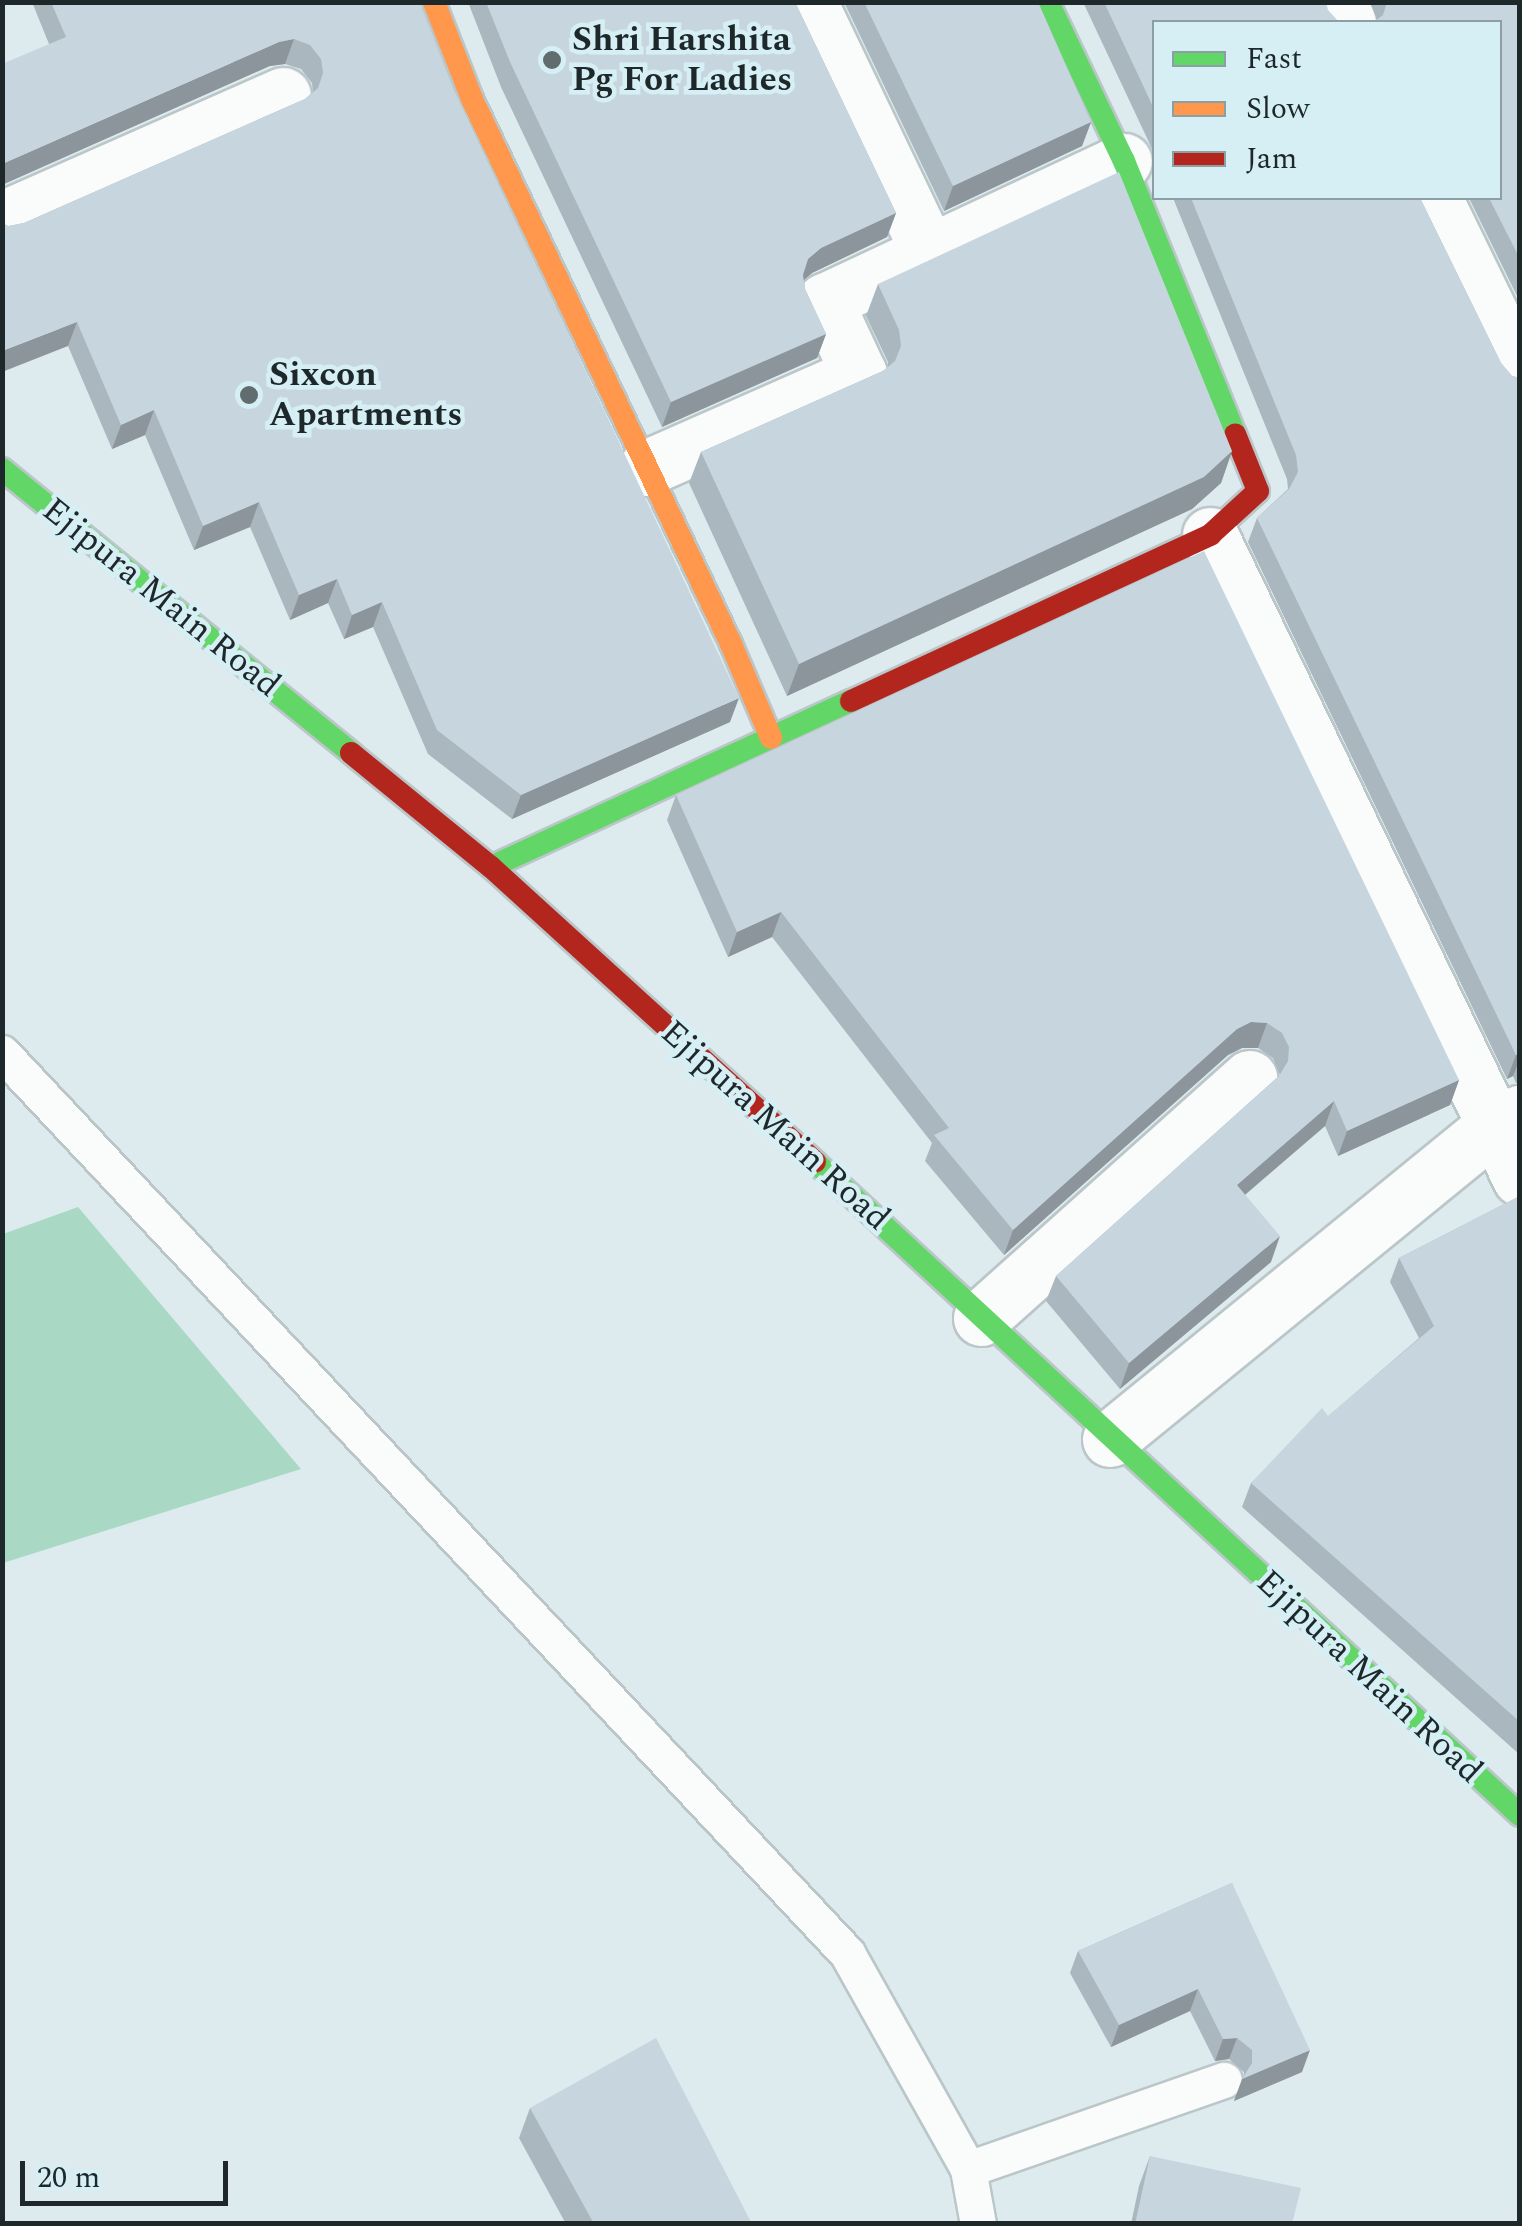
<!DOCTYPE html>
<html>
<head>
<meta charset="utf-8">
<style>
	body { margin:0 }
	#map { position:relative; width:1522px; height:2226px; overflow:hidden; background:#ddebee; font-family:Spectral,serif }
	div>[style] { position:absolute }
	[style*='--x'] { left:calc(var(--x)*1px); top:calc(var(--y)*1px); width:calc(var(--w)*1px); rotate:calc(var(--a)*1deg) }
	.green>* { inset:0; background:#a9d9c4 }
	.roads { filter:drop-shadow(2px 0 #bbc6c9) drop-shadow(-2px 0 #bbc6c9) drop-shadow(0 2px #bbc6c9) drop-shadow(0 -2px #bbc6c9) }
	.lane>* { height:35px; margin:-17.5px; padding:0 17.5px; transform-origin:17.5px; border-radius:17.5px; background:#fafcfc }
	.street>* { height:55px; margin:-27.5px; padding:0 27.5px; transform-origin:27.5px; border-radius:27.5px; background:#fafcfc }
	.fast>* { height:22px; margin:-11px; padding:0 11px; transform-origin:11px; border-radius:11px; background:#63d668 }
	.slow>* { height:22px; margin:-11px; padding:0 11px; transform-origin:11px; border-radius:11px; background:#ff974d }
	.jam>* { height:22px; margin:-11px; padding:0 11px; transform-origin:11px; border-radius:11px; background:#b3261e }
	.wall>* { inset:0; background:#aab7bf }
	.shaded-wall>* { inset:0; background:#8b959b }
	.building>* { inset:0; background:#c6d5de }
	.dots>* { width:28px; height:28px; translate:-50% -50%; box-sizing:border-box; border:5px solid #d6eff5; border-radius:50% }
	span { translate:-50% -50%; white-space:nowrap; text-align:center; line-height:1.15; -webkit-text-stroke:9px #d6eff5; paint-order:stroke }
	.poi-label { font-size:35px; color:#1e282a; font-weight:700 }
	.left { translate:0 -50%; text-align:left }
	.street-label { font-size:35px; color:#1e282a }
	.frame { position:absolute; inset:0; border:5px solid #1e282a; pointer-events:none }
	.legend { position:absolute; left:1152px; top:20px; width:350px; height:180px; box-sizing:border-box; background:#d6eff5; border:2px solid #8c9fa4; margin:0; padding:12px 18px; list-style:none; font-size:30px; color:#1e282a }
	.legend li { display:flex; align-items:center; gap:20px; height:50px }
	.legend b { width:50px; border:2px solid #8c9fa4 }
	.scale { position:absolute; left:20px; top:2161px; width:208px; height:45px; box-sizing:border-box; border:5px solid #1e282a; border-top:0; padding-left:12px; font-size:30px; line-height:35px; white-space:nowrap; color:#1e282a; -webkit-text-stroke:8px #d6eff5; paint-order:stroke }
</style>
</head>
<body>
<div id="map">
	<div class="green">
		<div style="clip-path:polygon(78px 1207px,301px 1469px,3px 1563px,3px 1234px)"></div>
	</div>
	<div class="roads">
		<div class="lane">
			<div style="--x:2;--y:1053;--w:1235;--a:46.81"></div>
			<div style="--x:847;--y:1953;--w:248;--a:60.7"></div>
			<div style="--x:978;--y:2224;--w:56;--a:-100.3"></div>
			<div style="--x:968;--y:2169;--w:271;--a:-19.2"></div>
		</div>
		<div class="street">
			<div style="--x:809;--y:2;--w:275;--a:64.4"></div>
			<div style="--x:1339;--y:2;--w:22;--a:66"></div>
			<div style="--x:1434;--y:198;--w:196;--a:64"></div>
			<div style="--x:2;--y:219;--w:307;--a:-23.8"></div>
			<div style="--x:646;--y:468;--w:233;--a:-23.8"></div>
			<div style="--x:859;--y:374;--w:81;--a:-115"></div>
			<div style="--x:825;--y:301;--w:330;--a:-25.1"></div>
			<div style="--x:1210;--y:535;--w:714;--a:64.26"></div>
			<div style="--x:981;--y:1318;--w:360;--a:-41.8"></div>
			<div style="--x:1110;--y:1439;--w:497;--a:-39.2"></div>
			<div style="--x:1495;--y:1125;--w:28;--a:-26"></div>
		</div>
		<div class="fast">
			<div style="--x:1048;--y:2;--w:176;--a:64.5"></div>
			<div style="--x:1124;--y:161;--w:295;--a:67.9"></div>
			<div style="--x:2;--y:469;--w:450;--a:39.1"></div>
			<div style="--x:491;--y:867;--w:396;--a:-24.8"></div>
			<div style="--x:815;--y:1162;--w:961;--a:42.81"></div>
		</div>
		<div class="slow">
			<div style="--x:434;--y:2;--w:104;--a:68.6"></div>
			<div style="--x:472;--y:99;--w:603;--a:64.58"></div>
			<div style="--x:731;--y:644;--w:102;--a:66.9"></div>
		</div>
		<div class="jam">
			<div style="--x:851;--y:701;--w:396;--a:-24.8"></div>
			<div style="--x:1210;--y:535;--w:65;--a:-42.5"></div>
			<div style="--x:1258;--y:491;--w:61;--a:-112"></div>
			<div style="--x:351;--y:753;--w:181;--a:39.2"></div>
			<div style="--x:491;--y:867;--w:438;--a:42.3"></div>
		</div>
	</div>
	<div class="wall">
		<div style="clip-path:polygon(32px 2px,419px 2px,453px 88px,730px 722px,512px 819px,428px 754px,373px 627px,344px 639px,328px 603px,290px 620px,250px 527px,194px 550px,145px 435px,112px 449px,68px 346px,9px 226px,24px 223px,305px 99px,313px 92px,312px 83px,301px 69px,285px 64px,270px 66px,49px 44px)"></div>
		<div style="clip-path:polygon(468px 2px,795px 2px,896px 213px,887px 237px,812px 273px,804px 280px,805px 289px,826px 334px,817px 358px,662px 427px,501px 87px)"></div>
		<div style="clip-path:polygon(844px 2px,1038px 2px,1091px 122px,1082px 146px,944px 211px)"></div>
		<div style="clip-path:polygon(1083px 2px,1326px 2px,1154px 22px,1154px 153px)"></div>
		<div style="clip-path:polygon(1370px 2px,1520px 2px,1520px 302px,1469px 198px,1500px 198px,1377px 20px)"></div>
		<div style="clip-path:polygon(1173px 198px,1420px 198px,1501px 363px,1512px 376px,1520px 378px,1520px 1084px,1516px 1083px,1513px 1076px,1507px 1079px,1248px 542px,1257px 518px,1288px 489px,1287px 479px)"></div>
		<div style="clip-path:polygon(878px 284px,1232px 451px,1221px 483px,1192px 509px,787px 696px,689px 483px,701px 452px,883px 371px,888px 367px,888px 362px,866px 316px)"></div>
		<div style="clip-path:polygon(676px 795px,1459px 1080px,1450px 1105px,1338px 1156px,1325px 1126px,1245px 1195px,1271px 1262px,1120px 1389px,1046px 1301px,1056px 1276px,1280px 1075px,1273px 1058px,1258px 1048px,1242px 1048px,1228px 1055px,1004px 1255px,925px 1161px,932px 1143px,772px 937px,728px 957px,667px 820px)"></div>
		<div style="clip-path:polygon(1520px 1196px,1520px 1755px,1242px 1507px,1251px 1483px,1419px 1338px,1390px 1282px,1399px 1258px)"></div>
		<div style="clip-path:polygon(1232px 1883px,1302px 2072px,1234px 2101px,1244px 2076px,1244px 2072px,1229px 2059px,1215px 2061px,1190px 2011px,1111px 2047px,1070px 1973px,1078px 1951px)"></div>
		<div style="clip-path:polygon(530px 2108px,752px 2224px,566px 2224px,519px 2138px)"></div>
		<div style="clip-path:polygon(1150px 2156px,1292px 2224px,1131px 2224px,1139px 2186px)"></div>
	</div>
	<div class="shaded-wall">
		<div style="clip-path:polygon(294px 39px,285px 64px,270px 66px,2px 185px,2px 164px,279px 42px)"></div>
		<div style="clip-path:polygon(1091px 122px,1082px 146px,944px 211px,953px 186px)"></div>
		<div style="clip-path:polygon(896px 213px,887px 237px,812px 273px,799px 284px,808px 259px,821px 248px)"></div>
		<div style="clip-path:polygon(77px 322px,68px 346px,2px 372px,2px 351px)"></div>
		<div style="clip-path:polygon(826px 334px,817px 358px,662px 427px,671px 402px)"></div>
		<div style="clip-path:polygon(154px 410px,145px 435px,112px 449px,121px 425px)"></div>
		<div style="clip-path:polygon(1232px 451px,1221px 483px,1192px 509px,787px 696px,799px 664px)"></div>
		<div style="clip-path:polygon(259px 502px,250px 527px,194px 550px,203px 526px)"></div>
		<div style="clip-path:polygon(337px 579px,328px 603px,290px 620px,299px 595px)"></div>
		<div style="clip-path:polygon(382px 602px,373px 627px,344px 639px,352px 615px)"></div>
		<div style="clip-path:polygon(739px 698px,730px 722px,512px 819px,521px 795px)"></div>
		<div style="clip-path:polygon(781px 912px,772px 937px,728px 957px,737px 932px)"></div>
		<div style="clip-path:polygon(1251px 1022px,1267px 1023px,1258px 1048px,1242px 1048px,1228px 1055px,1004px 1255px,1013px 1230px,1237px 1029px)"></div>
		<div style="clip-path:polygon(1520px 1053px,1520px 1059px,1513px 1076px,1507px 1079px,1516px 1055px)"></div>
		<div style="clip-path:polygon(1459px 1080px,1450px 1105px,1338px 1156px,1347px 1131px)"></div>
		<div style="clip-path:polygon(1334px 1101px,1325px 1126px,1227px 1210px,1237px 1185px)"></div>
		<div style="clip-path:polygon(1280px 1236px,1271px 1262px,1120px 1389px,1129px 1363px)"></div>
		<div style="clip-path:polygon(1198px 1989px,1190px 2011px,1111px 2047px,1119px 2025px)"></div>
		<div style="clip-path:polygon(1237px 2038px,1229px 2059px,1215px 2061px,1223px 2039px)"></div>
		<div style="clip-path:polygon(1310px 2050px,1302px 2072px,1234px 2101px,1242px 2079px)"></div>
	</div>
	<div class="building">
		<div style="clip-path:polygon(51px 2px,419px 2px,453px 88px,739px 698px,521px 795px,437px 730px,382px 602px,352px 615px,337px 579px,299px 595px,259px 502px,203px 526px,154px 410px,121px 425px,77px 322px,2px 351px,2px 223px,9px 226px,24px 223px,305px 99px,318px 88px,323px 73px,321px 59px,310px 45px,294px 39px,279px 42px,2px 164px,2px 64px,66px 37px)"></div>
		<div style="clip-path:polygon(486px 2px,795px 2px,896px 213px,821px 248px,808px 259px,803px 275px,805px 289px,826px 334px,671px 402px,510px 62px)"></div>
		<div style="clip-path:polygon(864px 2px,1038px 2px,1091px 122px,953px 186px)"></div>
		<div style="clip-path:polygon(1104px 2px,1326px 2px,1328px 10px,1339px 22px,1154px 22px,1154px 109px)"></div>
		<div style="clip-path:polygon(1387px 2px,1520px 2px,1520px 259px,1489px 198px,1500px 198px,1500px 22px,1374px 22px,1383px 15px)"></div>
		<div style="clip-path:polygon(1119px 172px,1232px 451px,1204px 477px,799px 664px,701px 452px,883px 371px,895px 361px,901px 346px,899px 330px,878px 284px)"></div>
		<div style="clip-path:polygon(1191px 198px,1420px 198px,1501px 363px,1512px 376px,1520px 378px,1520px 1053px,1516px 1055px,1257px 518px,1289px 489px,1298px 472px,1296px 455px)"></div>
		<div style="clip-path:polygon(1204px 551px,1459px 1080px,1347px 1131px,1334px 1101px,1237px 1185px,1280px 1236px,1129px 1363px,1056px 1276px,1279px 1076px,1288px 1061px,1289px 1047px,1282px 1033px,1267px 1023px,1251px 1022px,1237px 1029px,1013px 1230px,934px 1135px,949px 1128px,781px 912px,737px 932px,676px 795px)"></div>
		<div style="clip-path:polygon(1520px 1196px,1520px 1722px,1251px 1483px,1322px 1408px,1328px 1416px,1434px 1326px,1399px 1258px)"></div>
		<div style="clip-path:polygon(1232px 1883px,1310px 2050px,1242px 2079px,1252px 2063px,1252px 2050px,1237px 2038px,1223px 2039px,1198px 1989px,1119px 2025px,1078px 1951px)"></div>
		<div style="clip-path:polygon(656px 2038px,752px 2224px,594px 2224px,530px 2108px)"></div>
		<div style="clip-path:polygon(1150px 2156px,1301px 2188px,1292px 2224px,1135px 2224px)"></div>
	</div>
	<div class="dots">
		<div style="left:552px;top:60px;background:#616c6f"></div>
		<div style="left:249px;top:395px;background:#616c6f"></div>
	</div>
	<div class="poi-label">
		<span class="left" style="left:572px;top:60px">Shri Harshita<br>Pg For Ladies</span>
		<span class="left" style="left:269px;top:395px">Sixcon<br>Apartments</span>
	</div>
	<div class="street-label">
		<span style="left:161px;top:598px;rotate:39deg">Ejipura Main Road</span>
		<span style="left:775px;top:1126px;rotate:42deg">Ejipura Main Road</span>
		<span style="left:1369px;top:1677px;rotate:43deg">Ejipura Main Road</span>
	</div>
	<div class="frame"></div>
	<ul class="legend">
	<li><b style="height:12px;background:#63d668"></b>Fast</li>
	<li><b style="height:12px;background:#ff974d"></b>Slow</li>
	<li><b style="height:12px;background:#b3261e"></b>Jam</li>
	</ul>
	<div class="scale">20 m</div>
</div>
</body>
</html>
